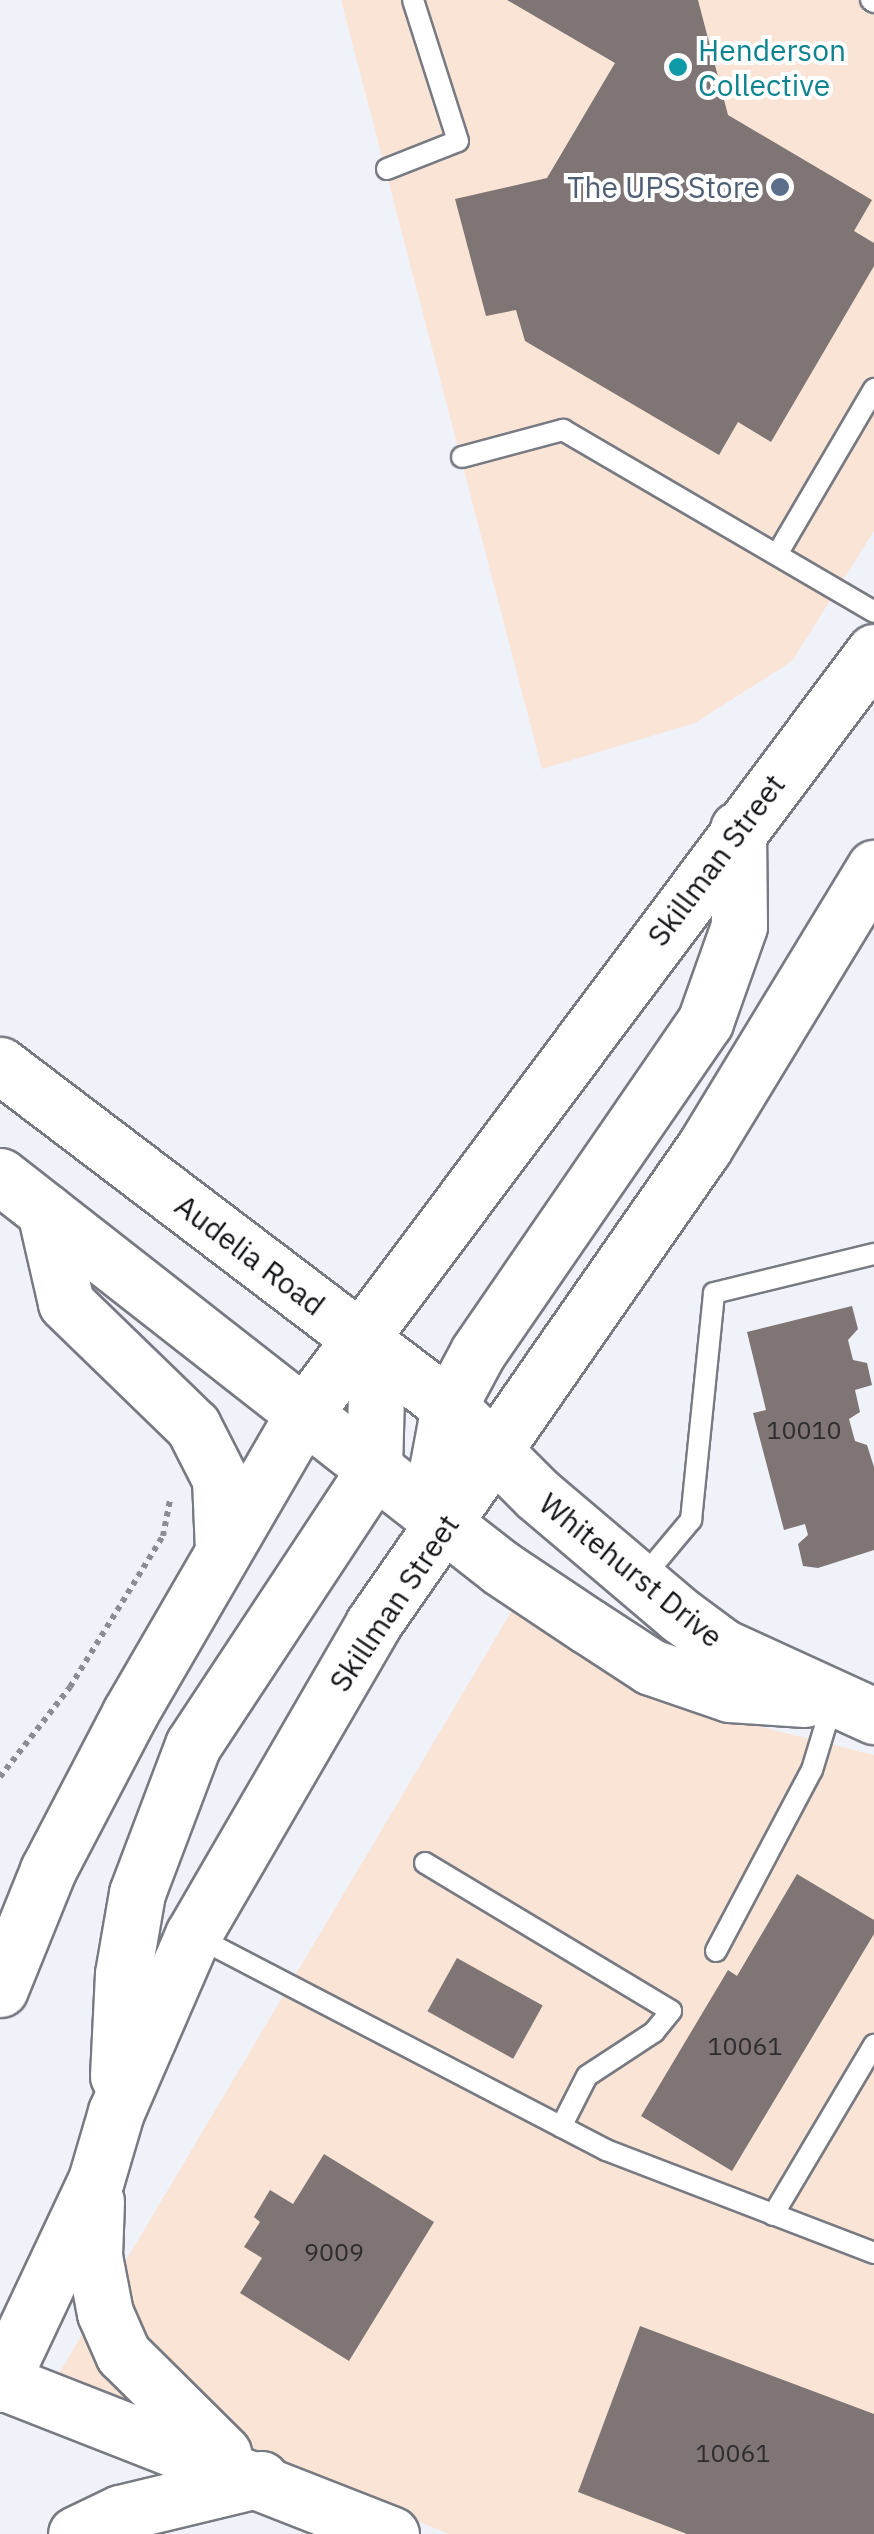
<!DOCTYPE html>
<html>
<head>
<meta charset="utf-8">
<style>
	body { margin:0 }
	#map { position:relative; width:874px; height:2534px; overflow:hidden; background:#f0f2fa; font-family:"IBM Plex Sans",sans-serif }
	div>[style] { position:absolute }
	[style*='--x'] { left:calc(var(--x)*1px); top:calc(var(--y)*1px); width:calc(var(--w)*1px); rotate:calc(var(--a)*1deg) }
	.commercial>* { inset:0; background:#f9e4d6 }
	.building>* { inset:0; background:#7e7574; transform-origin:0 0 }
	.path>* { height:6px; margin-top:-3px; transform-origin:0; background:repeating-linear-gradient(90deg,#8b8d92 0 5px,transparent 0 10px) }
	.roads { filter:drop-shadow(2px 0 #787a82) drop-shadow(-2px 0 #787a82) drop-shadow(0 2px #787a82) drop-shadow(0 -2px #787a82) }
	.lane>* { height:20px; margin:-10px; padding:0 10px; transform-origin:10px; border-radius:10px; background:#fff }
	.secondary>* { height:55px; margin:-27.5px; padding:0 27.5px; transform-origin:27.5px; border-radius:27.5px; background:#fff }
	.dots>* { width:28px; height:28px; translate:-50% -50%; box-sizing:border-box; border:5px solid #fff; border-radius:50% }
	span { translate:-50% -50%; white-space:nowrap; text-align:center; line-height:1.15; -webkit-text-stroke:8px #fff; paint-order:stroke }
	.number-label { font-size:25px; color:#2e2c2e }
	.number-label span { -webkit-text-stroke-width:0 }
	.culture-label { font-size:30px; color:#0d838f }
	.left { translate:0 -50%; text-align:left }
	.service-label { font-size:30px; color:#4e5e75 }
	.right { translate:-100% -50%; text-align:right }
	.street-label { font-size:30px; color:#131417 }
</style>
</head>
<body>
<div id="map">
	<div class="commercial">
		<div style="clip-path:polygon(341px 0,874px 0,874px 531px,792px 661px,695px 723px,542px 769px)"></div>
		<div style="clip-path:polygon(527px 1585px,693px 1710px,874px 1755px,874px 2534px,449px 2534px,58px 2375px)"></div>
	</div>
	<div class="building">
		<div style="clip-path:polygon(507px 0,698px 0,728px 115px,872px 200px,854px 231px,874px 243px,874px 266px,771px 442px,738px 422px,719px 455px,525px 341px,516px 310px,486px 316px,455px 199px,547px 178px,615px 63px)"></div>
		<div style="clip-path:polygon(852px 1306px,858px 1329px,848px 1340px,853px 1360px,867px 1363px,872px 1385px,855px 1390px,860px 1412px,849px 1419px,855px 1441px,867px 1445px,874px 1467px,874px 1550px,818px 1568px,803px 1566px,798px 1544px,808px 1535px,805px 1524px,784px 1530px,753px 1413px,766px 1410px,747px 1332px)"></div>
		<div style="clip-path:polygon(797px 1874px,874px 1920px,874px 1934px,732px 2171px,641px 2116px,728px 1970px,737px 1976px)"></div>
		<div style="left:457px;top:1958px;width:98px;height:61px;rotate:29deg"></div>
		<div style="clip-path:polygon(324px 2154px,434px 2222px,349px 2361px,240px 2293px,262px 2258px,244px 2247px,260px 2222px,254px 2217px,270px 2190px,293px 2204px)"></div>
		<div style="clip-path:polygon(640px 2326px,874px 2414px,874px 2534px,687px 2534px,578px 2492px)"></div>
	</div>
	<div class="path">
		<div style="--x:0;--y:1777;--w:114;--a:-52.1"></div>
		<div style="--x:70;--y:1687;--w:177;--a:-58.4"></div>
		<div style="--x:163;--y:1536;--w:37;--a:-79"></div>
	</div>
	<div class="roads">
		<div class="lane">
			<div style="--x:871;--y:0;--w:4;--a:34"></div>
			<div style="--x:387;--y:169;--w:76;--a:-21.5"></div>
			<div style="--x:458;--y:141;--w:148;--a:-107.7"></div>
			<div style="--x:462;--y:457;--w:105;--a:-15"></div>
			<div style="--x:563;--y:430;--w:360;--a:30.3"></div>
			<div style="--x:779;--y:551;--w:188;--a:-59.6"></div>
			<div style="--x:640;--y:1581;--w:80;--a:-50.1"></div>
			<div style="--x:691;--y:1520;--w:228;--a:-84.2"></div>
			<div style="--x:714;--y:1293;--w:165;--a:-13.7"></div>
			<div style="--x:425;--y:1863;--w:287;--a:31"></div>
			<div style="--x:671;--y:2011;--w:27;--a:129"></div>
			<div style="--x:654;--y:2032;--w:80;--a:146.7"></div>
			<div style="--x:587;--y:2076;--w:57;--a:117"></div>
			<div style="--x:193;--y:1935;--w:466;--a:27.5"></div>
			<div style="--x:606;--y:2150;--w:287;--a:21"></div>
			<div style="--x:716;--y:1951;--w:205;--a:-62.1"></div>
			<div style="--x:812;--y:1770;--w:72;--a:-73.1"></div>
			<div style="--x:773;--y:2215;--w:198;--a:-59.3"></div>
		</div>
		<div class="secondary">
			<div style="--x:0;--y:1065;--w:564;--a:37.22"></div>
			<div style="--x:449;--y:1406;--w:124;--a:45"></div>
			<div style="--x:537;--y:1494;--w:189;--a:40.3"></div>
			<div style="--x:681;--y:1616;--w:52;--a:36.4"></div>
			<div style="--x:723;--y:1647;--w:166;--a:24.6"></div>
			<div style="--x:0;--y:1176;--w:636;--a:38.04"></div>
			<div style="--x:501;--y:1568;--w:105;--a:33.7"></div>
			<div style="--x:588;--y:1626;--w:75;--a:33.1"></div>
			<div style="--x:651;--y:1667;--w:83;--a:18.9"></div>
			<div style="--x:730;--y:1694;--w:75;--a:3.8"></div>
			<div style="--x:45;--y:1211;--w:94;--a:77.1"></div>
			<div style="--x:66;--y:1303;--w:177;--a:44.1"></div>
			<div style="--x:193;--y:1426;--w:59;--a:63"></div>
			<div style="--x:220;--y:1479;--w:71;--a:87.6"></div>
			<div style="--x:446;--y:1525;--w:56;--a:-99.3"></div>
			<div style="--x:437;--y:1470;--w:65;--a:-79.4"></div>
			<div style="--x:449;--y:1406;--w:61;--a:-61.8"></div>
			<div style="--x:478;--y:1352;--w:401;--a:-55.5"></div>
			<div style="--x:705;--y:1022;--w:102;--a:-70.5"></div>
			<div style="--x:739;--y:926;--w:97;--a:-90.6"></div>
			<div style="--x:0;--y:1989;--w:128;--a:-68"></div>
			<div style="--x:48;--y:1870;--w:177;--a:-62.4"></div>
			<div style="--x:130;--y:1713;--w:345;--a:-59.9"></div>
			<div style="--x:303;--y:1415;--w:953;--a:-53.19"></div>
			<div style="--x:118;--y:2076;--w:102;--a:-87.2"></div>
			<div style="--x:123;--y:1974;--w:82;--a:-80.2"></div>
			<div style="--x:137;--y:1893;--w:158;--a:-69.3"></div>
			<div style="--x:193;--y:1745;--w:329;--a:-56.6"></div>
			<div style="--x:374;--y:1470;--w:75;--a:-88.5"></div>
			<div style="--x:376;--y:1395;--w:59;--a:-106.6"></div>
			<div style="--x:96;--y:2201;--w:55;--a:92.1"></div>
			<div style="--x:94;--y:2256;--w:58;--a:79.1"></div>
			<div style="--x:105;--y:2313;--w:45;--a:66.3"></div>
			<div style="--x:123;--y:2354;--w:141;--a:44.7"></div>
			<div style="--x:0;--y:2381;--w:420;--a:21.4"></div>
			<div style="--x:0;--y:2384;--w:225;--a:-64.8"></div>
			<div style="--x:96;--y:2180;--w:71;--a:-73.6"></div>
			<div style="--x:116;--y:2112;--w:193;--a:-66.5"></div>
			<div style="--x:193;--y:1935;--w:359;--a:-59.9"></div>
			<div style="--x:373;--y:1624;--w:580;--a:-55.19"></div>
			<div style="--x:704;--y:1148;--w:328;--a:-58.7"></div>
			<div style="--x:76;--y:2534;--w:49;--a:-25.5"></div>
			<div style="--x:120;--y:2513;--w:145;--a:-13.6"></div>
		</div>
	</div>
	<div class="dots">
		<div style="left:678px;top:67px;background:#0f9aa8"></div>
		<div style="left:780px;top:187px;background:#5c6f8a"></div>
	</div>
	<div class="number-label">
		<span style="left:804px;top:1430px">10010</span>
		<span style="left:745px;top:2046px">10061</span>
		<span style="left:334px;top:2252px">9009</span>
		<span style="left:733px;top:2453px">10061</span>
	</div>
	<div class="culture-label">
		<span class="left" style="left:698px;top:67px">Henderson<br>Collective</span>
	</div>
	<div class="service-label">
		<span class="right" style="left:760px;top:187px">The UPS Store</span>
	</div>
	<div class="street-label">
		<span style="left:716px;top:860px;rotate:-53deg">Skillman Street</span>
		<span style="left:250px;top:1255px;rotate:37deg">Audelia Road</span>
		<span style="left:631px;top:1570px;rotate:39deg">Whitehurst Drive</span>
		<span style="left:394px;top:1603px;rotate:-56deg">Skillman Street</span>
	</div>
</div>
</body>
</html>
